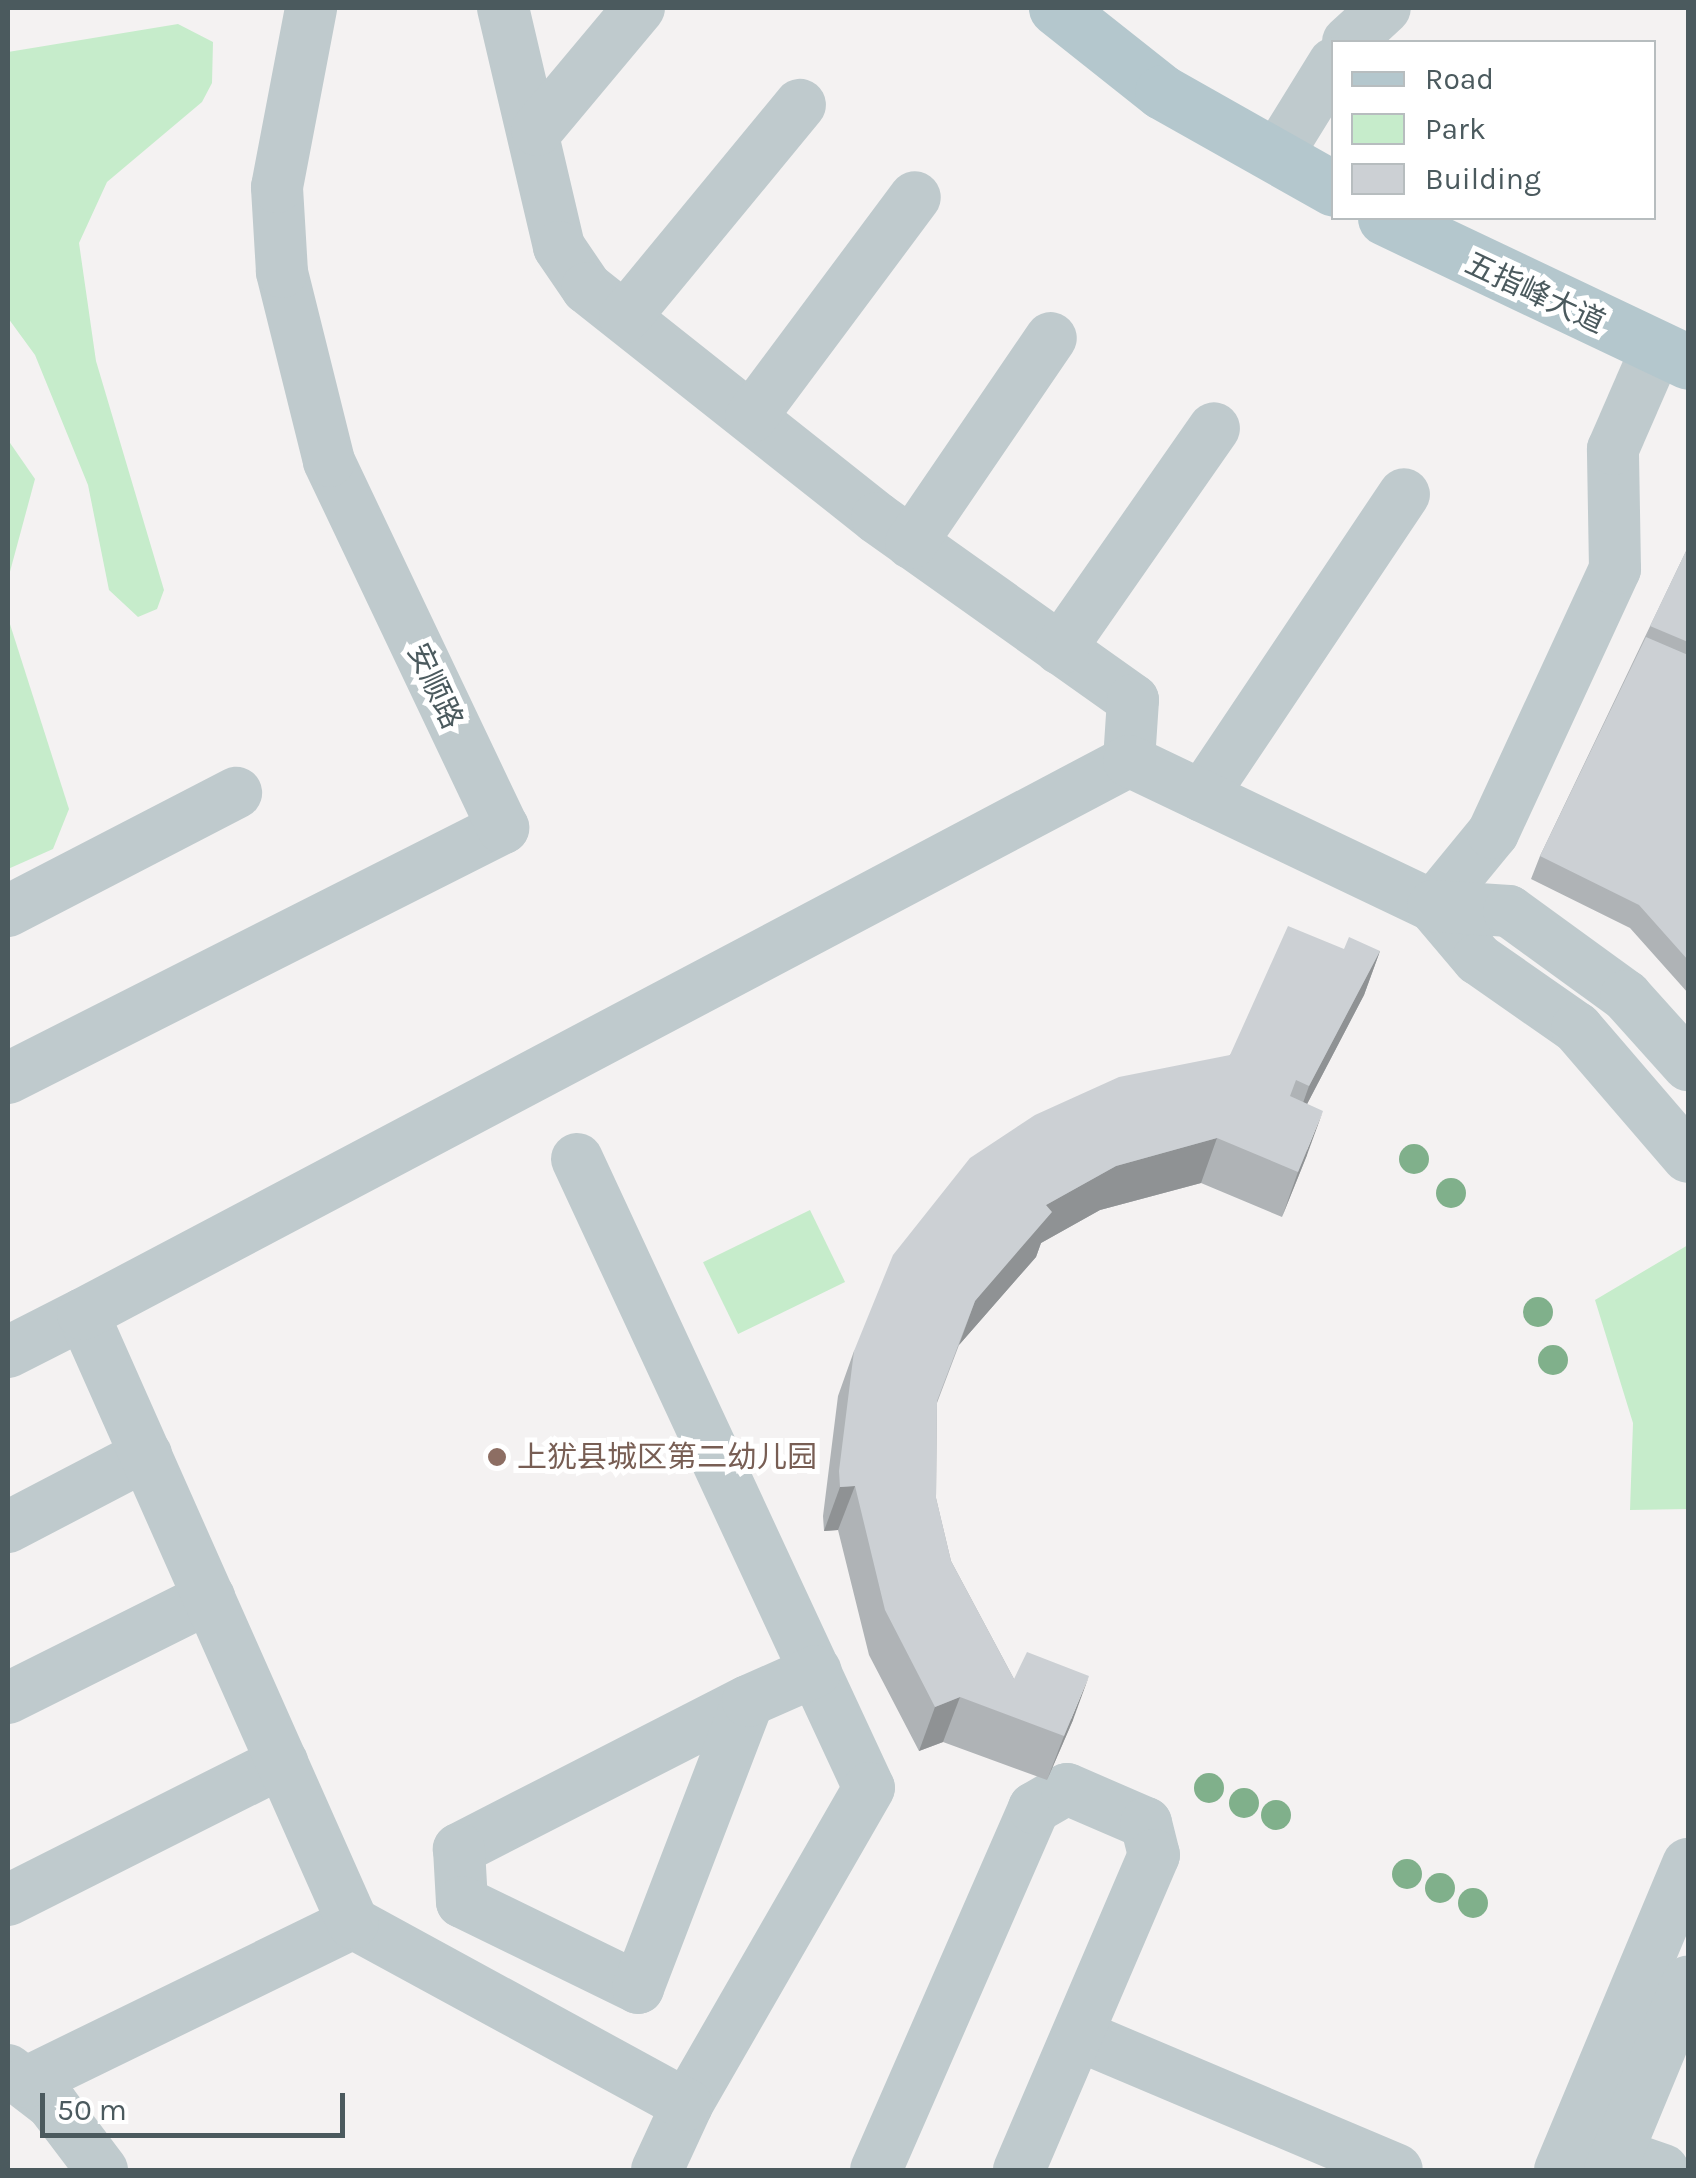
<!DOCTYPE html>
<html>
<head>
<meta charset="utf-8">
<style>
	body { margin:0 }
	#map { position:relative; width:1696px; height:2178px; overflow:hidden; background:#f4f2f2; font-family:Karla,"Noto Sans SC",sans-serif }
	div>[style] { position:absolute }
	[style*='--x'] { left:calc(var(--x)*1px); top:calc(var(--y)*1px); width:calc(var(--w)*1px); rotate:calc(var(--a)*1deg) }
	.green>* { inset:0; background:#c6eccb; transform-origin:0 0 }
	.minor>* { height:52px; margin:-26px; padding:0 26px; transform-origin:26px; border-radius:26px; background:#bfcacd }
	.major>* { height:55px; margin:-27.5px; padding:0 27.5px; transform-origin:27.5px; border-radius:27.5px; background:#b4c7cd }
	.trees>* { width:30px; height:30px; margin:-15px; border-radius:50%; background:#80b08b }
	.wall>* { inset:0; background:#afb3b6 }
	.shaded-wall>* { inset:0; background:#8f9294 }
	.building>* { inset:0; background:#ccd0d4 }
	.dots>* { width:28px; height:28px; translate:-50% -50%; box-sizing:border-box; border:5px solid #fff; border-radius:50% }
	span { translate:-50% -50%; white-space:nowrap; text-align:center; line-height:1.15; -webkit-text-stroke:10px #fff; paint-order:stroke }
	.street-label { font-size:30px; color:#4b5a5e }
	.education-label { font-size:30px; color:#785e54 }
	.left { translate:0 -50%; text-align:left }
	.frame { position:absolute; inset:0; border:10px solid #4b5a5e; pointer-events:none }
	.legend { position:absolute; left:1331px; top:40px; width:325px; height:180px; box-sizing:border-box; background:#fff; border:2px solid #b7bdbf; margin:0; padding:12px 18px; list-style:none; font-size:30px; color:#4b5a5e }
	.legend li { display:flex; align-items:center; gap:20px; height:50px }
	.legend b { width:50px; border:2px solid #b7bdbf }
	.scale { position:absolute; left:40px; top:2093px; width:305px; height:45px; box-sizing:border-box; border:5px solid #4b5a5e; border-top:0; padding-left:12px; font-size:30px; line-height:35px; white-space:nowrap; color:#4b5a5e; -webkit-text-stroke:8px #fff; paint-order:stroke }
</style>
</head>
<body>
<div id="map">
	<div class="green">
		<div style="clip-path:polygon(178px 24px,213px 42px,212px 83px,202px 102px,107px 182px,79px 243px,96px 361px,164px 590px,157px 609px,138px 617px,109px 590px,88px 485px,35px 355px,8px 318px,8px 52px)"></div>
		<div style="clip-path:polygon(8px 440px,35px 479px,8px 579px)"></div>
		<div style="clip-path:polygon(8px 618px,69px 809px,53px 849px,8px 869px)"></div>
		<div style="left:810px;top:1210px;width:80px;height:119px;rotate:64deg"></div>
		<div style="clip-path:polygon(1688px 1245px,1688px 1509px,1630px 1510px,1633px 1423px,1595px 1300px)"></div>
	</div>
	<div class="minor">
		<div style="--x:503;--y:8;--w:245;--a:76.8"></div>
		<div style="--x:559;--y:247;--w:50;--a:55.7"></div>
		<div style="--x:587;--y:288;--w:370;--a:38.4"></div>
		<div style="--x:877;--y:518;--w:314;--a:35.4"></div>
		<div style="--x:1133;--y:700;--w:61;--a:93.8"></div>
		<div style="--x:1348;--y:42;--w:50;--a:-42.6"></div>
		<div style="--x:537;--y:130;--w:159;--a:-50.1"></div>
		<div style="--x:1276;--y:157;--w:110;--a:-58.3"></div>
		<div style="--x:625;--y:317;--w:275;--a:-50.5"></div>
		<div style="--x:751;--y:417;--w:274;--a:-53.3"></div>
		<div style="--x:911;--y:543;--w:248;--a:-55.7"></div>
		<div style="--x:1060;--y:649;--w:269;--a:-55.1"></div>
		<div style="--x:1202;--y:796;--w:363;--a:-56.2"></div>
		<div style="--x:1433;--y:906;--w:94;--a:-50.6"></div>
		<div style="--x:1493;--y:833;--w:291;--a:-65.2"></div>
		<div style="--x:1615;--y:569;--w:120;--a:-91"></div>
		<div style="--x:1613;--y:449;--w:110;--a:-66.5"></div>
		<div style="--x:1433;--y:906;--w:70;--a:49.7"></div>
		<div style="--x:1478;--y:959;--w:121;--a:34.9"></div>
		<div style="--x:1577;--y:1028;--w:170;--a:49.3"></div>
		<div style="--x:8;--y:911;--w:257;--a:-27.4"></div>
		<div style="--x:8;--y:1078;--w:555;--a:-26.8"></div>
		<div style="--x:503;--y:828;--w:406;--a:-115.4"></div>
		<div style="--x:329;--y:461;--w:195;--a:-104"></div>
		<div style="--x:282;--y:272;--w:85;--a:-93.4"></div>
		<div style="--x:277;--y:187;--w:182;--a:-79.2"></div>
		<div style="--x:577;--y:1159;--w:693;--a:65.1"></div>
		<div style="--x:869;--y:1788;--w:366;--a:119.9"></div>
		<div style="--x:8;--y:1352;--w:84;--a:-26.9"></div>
		<div style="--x:8;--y:1527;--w:156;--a:-27.6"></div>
		<div style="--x:8;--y:1698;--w:225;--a:-26.5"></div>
		<div style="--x:748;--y:1701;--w:325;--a:152.9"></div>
		<div style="--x:459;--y:1849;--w:53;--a:86.8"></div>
		<div style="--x:462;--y:1902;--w:196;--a:26"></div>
		<div style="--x:638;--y:1988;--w:307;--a:-69"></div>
		<div style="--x:748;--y:1701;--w:74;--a:-23.8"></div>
		<div style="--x:8;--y:1900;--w:307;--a:-26.7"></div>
		<div style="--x:1078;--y:2035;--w:346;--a:22.9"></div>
		<div style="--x:8;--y:2070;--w:56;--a:37.7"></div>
		<div style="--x:52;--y:2104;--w:83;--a:52.9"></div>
		<div style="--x:27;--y:2082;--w:363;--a:-26"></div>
		<div style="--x:1617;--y:2154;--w:49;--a:19.2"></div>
		<div style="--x:657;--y:2170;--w:72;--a:-65.2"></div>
		<div style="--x:687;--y:2105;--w:380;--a:-151.4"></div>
		<div style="--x:353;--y:1923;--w:666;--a:-113.91"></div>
		<div style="--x:83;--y:1314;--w:1183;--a:-27.86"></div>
		<div style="--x:1129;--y:761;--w:337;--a:25.5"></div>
		<div style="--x:1433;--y:906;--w:76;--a:3.8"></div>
		<div style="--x:1509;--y:911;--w:145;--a:36"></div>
		<div style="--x:1626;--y:996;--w:93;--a:48.1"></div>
		<div style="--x:876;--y:2170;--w:395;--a:-66.4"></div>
		<div style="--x:1034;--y:1808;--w:38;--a:-30"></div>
		<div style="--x:1067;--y:1789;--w:86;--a:23.3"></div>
		<div style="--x:1146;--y:1823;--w:33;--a:76"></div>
		<div style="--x:1154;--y:1855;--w:343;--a:113.2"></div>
		<div style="--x:1560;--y:2170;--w:332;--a:-67.3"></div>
		<div style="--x:1610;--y:2170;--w:204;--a:-67.5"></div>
	</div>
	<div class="major">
		<div style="--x:1056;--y:8;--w:135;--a:38.4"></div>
		<div style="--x:1162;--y:92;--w:197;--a:29.4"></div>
		<div style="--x:1385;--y:218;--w:335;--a:25.4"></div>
	</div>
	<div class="trees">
		<div style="left:1414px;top:1159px"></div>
		<div style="left:1451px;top:1193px"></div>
		<div style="left:1538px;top:1312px"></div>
		<div style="left:1553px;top:1360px"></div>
		<div style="left:1209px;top:1788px"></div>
		<div style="left:1244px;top:1803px"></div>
		<div style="left:1276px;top:1815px"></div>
		<div style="left:1407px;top:1874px"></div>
		<div style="left:1440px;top:1888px"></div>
		<div style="left:1473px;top:1903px"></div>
	</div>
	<div class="wall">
		<div style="clip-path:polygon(1688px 547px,1688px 993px,1630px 928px,1531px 879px,1540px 856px)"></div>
		<div style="clip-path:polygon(1344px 949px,1380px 951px,1364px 995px,1307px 1104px,1307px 1155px,1282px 1217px,1201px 1183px,1100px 1210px,1041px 1243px,1036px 1257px,959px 1345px,937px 1403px,936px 1498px,951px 1561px,1014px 1679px,1073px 1720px,1047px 1780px,943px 1742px,919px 1751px,869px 1655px,838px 1530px,824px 1531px,823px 1516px,838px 1396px,854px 1351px,1230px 1055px)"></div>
	</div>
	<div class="shaded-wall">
		<div style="clip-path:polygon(1380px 951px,1364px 995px,1293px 1131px,1309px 1086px)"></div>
		<div style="clip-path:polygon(1323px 1111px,1307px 1155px,1282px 1217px,1298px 1172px)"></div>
		<div style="clip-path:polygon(1217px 1138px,1201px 1183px,1100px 1210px,1041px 1243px,1036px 1257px,959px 1345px,975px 1301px,1046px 1205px,1116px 1166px)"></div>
		<div style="clip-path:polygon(855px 1486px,838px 1530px,824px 1531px,840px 1487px)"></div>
		<div style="clip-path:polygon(1089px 1676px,1073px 1720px,1047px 1780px,1064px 1736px)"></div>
		<div style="clip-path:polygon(960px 1697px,943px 1742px,919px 1751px,935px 1707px)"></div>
	</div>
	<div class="building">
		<div style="clip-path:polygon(1688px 547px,1688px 642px,1650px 626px)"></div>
		<div style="clip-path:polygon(1646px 637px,1688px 655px,1688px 960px,1639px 905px,1540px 856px)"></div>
		<div style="clip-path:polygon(1288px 926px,1344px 949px,1349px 937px,1380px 951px,1309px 1086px,1296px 1080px,1290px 1096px,1323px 1111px,1298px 1172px,1217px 1138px,1116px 1166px,1046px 1205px,1052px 1212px,975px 1301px,937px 1401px,936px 1498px,951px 1561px,1014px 1679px,1027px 1652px,1089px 1676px,1064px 1736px,960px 1697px,935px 1707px,885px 1610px,855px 1486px,840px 1487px,839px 1471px,854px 1351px,893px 1255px,970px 1158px,1035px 1115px,1119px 1077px,1230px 1055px)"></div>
	</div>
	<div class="dots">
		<div style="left:497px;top:1457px;background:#8d6e63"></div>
	</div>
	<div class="street-label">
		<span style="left:1535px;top:293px;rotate:25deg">五指峰大道</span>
		<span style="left:435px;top:686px;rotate:65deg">安顺路</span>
	</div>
	<div class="education-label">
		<span class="left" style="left:517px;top:1457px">上犹县城区第二幼儿园</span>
	</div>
	<div class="frame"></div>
	<ul class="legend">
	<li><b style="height:12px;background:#b4c7cd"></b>Road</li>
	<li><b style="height:28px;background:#c6eccb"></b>Park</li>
	<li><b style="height:28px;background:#ccd0d4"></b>Building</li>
	</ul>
	<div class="scale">50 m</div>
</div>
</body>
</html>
